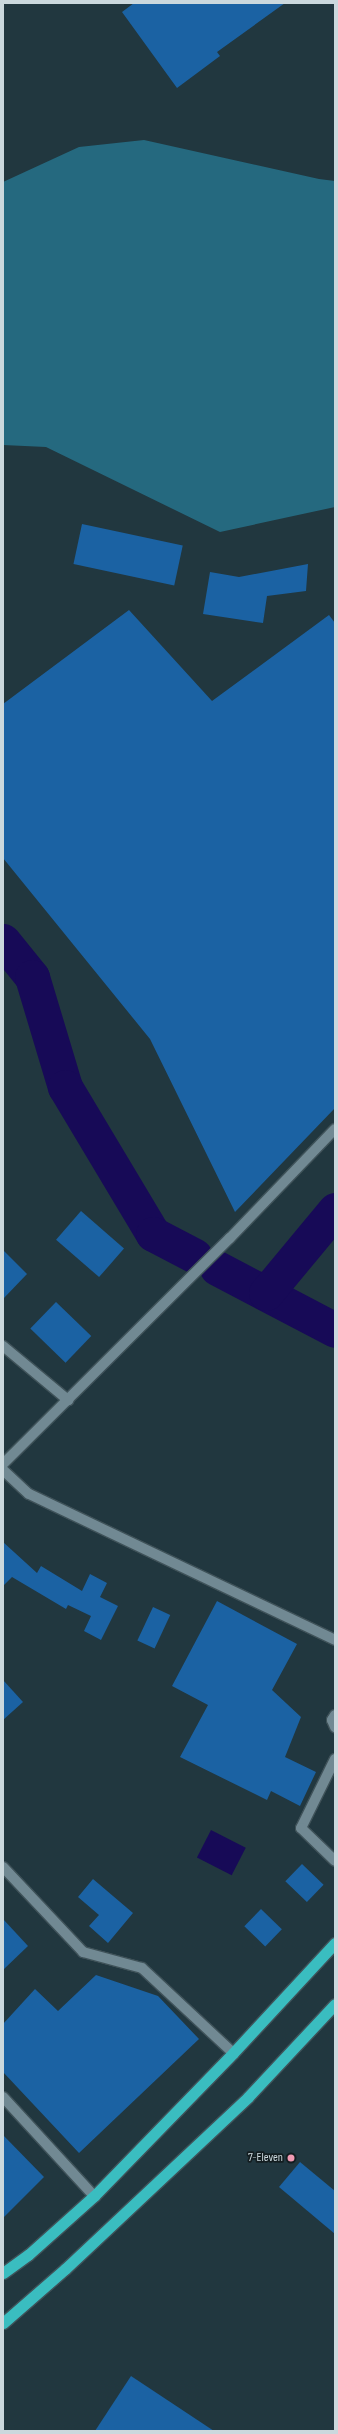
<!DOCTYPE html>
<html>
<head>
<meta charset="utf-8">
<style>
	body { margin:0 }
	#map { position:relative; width:338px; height:2434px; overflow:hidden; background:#21373f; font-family:"Sofia Sans Condensed",sans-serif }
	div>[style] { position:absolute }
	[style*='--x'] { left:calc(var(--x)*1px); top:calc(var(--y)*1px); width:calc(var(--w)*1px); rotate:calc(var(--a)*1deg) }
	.forest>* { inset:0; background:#25697f }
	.water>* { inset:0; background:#170a57; transform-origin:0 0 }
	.river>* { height:35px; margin:-17.5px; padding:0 17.5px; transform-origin:17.5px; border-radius:17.5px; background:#170a57 }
	.building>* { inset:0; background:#1b62a3; transform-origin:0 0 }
	.roads { filter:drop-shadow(1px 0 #3f5259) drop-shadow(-1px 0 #3f5259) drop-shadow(0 1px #3f5259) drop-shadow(0 -1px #3f5259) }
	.minor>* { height:10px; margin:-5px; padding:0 5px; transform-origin:5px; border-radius:5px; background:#718993 }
	.tertiary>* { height:10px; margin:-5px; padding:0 5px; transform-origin:5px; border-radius:5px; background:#718993 }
	.trunk>* { height:11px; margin:-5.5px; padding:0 5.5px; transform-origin:5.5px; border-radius:5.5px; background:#3abdc0 }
	.dots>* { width:11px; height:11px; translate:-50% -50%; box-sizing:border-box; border:2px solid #131d20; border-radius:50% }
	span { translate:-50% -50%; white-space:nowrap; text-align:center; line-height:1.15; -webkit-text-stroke:3.5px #131d20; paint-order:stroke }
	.poi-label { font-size:12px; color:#cbd8dd }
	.right { translate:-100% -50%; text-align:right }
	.frame { position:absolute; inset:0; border:4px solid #cbd8dd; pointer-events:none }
</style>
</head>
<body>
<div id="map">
	<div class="forest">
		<div style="clip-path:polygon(144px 140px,319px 179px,335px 181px,335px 507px,220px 532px,46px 447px,3px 445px,3px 182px,79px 147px)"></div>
	</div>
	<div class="water">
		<div style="left:211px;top:1830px;width:39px;height:31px;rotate:27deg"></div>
	</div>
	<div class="river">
		<div style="--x:3;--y:941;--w:46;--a:51.1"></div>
		<div style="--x:32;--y:977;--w:115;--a:73.3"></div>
		<div style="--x:65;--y:1087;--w:171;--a:59.1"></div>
		<div style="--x:153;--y:1234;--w:47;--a:27.6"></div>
		<div style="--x:217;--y:1268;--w:133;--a:27.7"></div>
		<div style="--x:266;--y:1293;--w:108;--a:-50.3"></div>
	</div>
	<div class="building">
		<div style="clip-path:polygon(134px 3px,285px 3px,217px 52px,220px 56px,177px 88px,122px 12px)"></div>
		<div style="left:82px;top:524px;width:103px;height:41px;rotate:12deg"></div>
		<div style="clip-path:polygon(308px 564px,306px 591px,267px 596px,263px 623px,203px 614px,210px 572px,239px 577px)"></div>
		<div style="clip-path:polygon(129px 610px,212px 701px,329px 615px,335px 623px,335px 1108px,235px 1212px,150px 1039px,3px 858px,3px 704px)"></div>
		<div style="left:81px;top:1211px;width:57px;height:38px;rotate:41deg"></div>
		<div style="clip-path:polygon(3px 1250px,27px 1274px,3px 1299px)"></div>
		<div style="left:56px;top:1302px;width:49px;height:37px;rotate:44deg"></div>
		<div style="clip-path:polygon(3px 1542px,37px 1573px,41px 1566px,82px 1591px,90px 1574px,107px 1583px,100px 1597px,118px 1606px,101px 1640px,84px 1631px,91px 1616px,68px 1605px,66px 1609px,12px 1577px,3px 1586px)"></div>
		<div style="clip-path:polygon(217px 1601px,297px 1644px,272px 1690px,301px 1717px,285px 1757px,316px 1772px,300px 1806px,271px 1791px,267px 1800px,180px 1757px,208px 1705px,172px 1686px)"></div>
		<div style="left:153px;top:1607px;width:19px;height:37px;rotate:25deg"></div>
		<div style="clip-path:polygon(3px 1680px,23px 1702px,3px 1720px)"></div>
		<div style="left:302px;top:1864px;width:30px;height:24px;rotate:44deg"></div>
		<div style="clip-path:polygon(93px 1879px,133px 1913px,108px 1943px,89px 1926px,99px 1915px,78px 1897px)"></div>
		<div style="left:261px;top:1909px;width:29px;height:24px;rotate:44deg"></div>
		<div style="clip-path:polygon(3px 1919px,28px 1946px,3px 1970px)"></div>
		<div style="clip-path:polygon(96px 1975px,158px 1996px,199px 2039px,79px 2153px,3px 2072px,3px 2024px,35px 1989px,58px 2011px)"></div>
		<div style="clip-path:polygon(3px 2135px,44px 2177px,3px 2218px)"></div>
		<div style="clip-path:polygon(300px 2162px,335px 2191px,335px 2234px,279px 2187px)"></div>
		<div style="clip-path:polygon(131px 2376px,214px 2431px,95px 2431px)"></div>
	</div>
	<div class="roads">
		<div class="minor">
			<div style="--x:3;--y:1346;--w:85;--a:39.7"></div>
			<div style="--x:3;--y:1470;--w:35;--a:43"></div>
			<div style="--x:29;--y:1494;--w:339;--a:25.5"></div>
			<div style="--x:335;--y:1715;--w:6;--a:121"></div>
			<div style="--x:332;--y:1720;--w:8;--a:67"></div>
			<div style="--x:335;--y:1759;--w:77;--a:116.2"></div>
			<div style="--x:301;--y:1828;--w:47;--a:44.1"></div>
			<div style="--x:3;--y:1867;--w:117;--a:46.7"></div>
			<div style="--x:83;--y:1952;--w:61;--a:15.2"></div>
			<div style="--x:142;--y:1968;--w:125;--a:43"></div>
			<div style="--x:3;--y:2097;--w:134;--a:47.4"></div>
		</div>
		<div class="tertiary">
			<div style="--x:3;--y:1464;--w:320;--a:-44.9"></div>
			<div style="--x:230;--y:1238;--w:151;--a:-46.1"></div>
		</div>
		<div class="trunk">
			<div style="--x:3;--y:2273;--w:31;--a:-36"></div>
			<div style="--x:28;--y:2255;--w:89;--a:-41.8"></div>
			<div style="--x:94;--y:2196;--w:199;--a:-45.8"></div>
			<div style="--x:233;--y:2053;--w:150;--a:-47.2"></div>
			<div style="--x:3;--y:2323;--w:82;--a:-41.1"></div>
			<div style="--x:65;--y:2269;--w:251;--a:-43.2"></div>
			<div style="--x:248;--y:2097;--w:127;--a:-46.9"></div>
		</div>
	</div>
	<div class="dots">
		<div style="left:291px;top:2158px;background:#f19ab3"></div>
	</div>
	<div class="poi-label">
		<span class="right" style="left:283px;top:2158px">7-Eleven</span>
	</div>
	<div class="frame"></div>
</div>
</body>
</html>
